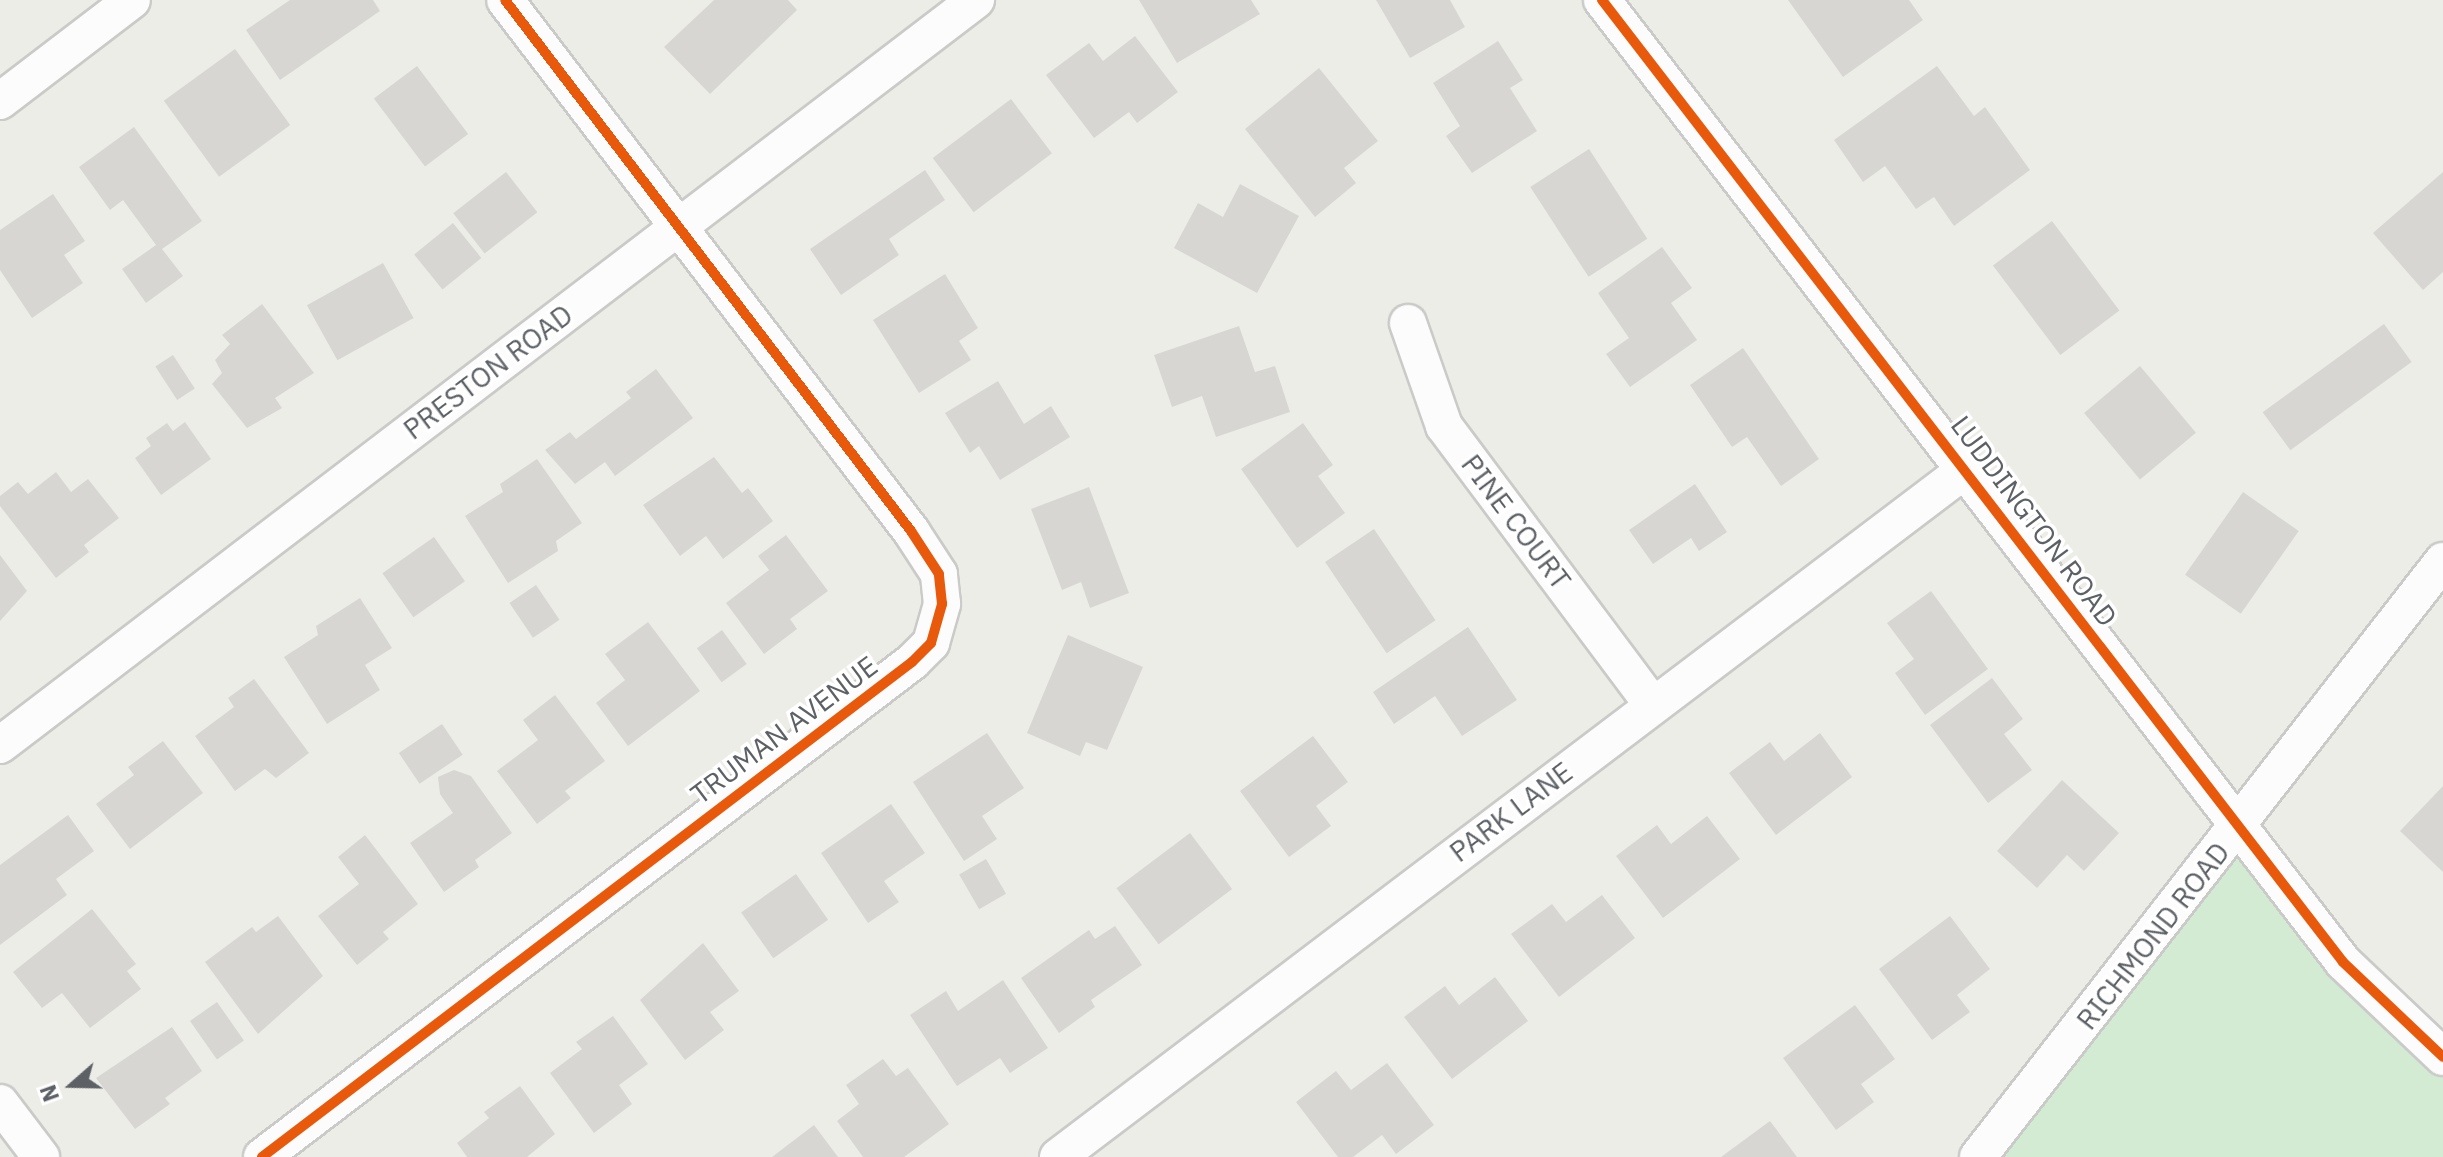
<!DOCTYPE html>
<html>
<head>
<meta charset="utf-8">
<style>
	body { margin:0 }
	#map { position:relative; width:2443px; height:1157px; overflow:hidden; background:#edede8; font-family:"IBM Plex Sans",sans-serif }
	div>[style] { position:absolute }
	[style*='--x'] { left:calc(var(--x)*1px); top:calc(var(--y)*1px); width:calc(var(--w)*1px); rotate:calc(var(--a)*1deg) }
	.green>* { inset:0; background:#d4ebd3 }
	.building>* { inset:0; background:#d7d6d3; transform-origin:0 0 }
	.roads { filter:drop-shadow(2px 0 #cacac8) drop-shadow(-2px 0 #cacac8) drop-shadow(0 2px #cacac8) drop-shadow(0 -2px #cacac8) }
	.street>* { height:36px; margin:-18px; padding:0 18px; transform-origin:18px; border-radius:18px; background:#fcfcfc }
	.cycleway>* { height:10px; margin:-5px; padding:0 5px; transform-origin:5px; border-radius:5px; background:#e8590c }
	span { translate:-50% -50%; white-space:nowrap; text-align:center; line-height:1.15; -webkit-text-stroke:7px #fff; paint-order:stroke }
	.street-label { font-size:28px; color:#5d6166 }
	.north { position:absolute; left:32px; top:1045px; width:80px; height:80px; -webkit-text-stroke:6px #fff; paint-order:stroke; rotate:250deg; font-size:22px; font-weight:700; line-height:32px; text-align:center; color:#5d6166 }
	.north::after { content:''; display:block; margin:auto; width:28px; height:36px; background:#5d6166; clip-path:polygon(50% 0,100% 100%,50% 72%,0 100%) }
</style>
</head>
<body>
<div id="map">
	<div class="green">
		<div style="clip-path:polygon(2238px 829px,2443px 1057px,2443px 1157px,1978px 1157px)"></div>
	</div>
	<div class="building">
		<div style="clip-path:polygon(290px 0,373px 0,380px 11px,280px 80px,246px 30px)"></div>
		<div style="clip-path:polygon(714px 0,788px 0,797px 10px,710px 94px,664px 47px)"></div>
		<div style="clip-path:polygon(1139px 0,1251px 0,1260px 14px,1177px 63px)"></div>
		<div style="clip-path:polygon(1376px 0,1450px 0,1465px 27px,1410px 58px)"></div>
		<div style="clip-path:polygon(1788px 0,1909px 0,1923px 20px,1843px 77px)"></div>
		<div style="clip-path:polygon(1135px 36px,1178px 92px,1137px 123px,1129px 112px,1094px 138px,1046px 75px,1089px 43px,1103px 61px)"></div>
		<div style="clip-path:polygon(1498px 41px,1523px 80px,1510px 88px,1537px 131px,1472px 173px,1446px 136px,1460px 126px,1433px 83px)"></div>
		<div style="left:235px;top:49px;width:94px;height:88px;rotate:54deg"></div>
		<div style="left:417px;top:66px;width:85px;height:54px;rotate:53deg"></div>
		<div style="clip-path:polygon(1937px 66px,1974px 116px,1985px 107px,2030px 170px,1954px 226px,1934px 197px,1916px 209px,1885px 166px,1863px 182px,1834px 140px)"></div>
		<div style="clip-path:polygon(1319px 68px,1378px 141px,1344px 168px,1356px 183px,1315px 217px,1245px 129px)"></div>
		<div style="left:1011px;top:99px;width:68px;height:98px;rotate:53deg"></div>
		<div style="clip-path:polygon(134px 127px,202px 221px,162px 249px,183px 276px,146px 303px,122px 269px,156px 245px,123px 200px,110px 210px,79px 167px)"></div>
		<div style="left:1589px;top:149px;width:107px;height:70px;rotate:57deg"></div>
		<div style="clip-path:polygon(925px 170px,945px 200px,889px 239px,899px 255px,841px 295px,810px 249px)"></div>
		<div style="left:506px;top:172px;width:51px;height:67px;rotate:52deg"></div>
		<div style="clip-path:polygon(2443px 172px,2443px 272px,2423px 290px,2373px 233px)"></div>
		<div style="clip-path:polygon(1240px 184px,1299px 216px,1257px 293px,1174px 248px,1198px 203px,1223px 217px)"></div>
		<div style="clip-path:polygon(53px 194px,85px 241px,64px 255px,83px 283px,32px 318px,0 270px,0 230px)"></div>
		<div style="left:2052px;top:221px;width:112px;height:74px;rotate:53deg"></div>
		<div style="left:453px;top:223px;width:45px;height:50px;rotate:51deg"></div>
		<div style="clip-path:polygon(1662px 247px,1692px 288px,1671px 303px,1697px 340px,1630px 387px,1606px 354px,1629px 338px,1598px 293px)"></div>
		<div style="left:383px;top:263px;width:63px;height:87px;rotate:61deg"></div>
		<div style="clip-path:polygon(945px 274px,978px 328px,959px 341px,971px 360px,919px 393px,873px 320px)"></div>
		<div style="clip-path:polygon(262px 304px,314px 373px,275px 398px,282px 408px,247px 428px,212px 384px,222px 373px,215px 360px,230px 344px,222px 335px)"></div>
		<div style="left:2384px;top:324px;width:47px;height:150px;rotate:54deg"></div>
		<div style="clip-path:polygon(1239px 326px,1255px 372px,1275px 366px,1290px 412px,1216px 437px,1202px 396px,1172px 407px,1154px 355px)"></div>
		<div style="clip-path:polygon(1743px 348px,1819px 459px,1781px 486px,1747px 437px,1732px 447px,1690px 385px)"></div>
		<div style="left:173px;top:355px;width:40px;height:21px;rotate:57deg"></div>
		<div style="left:2140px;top:366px;width:87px;height:73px;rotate:50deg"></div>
		<div style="clip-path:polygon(656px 369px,693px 418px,615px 476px,605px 462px,575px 484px,545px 450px,570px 432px,576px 439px,631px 398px,626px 392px)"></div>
		<div style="clip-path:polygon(998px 381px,1024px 424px,1051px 406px,1070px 437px,1000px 480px,979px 446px,970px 453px,945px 413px)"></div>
		<div style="clip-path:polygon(185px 422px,211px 459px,161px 495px,135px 458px,151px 446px,146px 438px,167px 423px,173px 431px)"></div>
		<div style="clip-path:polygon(1303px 423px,1333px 465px,1318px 476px,1345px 513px,1297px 548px,1241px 469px)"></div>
		<div style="clip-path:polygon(714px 457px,742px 493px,748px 488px,773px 521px,723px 559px,706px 536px,680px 556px,643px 505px)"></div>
		<div style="clip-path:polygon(537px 459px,582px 523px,556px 541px,558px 551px,508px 583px,465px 516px,503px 492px,500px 484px)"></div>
		<div style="clip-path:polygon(56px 472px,71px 492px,88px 479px,119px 518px,84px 545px,89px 552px,56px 578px,0 506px,0 496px,18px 482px,28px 494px)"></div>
		<div style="clip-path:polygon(1695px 484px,1727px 532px,1699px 551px,1691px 538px,1653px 564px,1629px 530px)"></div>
		<div style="clip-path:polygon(1089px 487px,1129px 593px,1090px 608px,1081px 582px,1062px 590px,1031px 509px)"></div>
		<div style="left:2243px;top:492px;width:68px;height:101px;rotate:35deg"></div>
		<div style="left:1374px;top:529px;width:110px;height:59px;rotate:56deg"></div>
		<div style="clip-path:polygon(786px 535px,828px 591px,790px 619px,797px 629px,764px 654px,726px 603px,769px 570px,758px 556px)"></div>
		<div style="left:434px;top:537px;width:54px;height:63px;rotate:55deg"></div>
		<div style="clip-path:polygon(0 555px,27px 591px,0 621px)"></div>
		<div style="left:536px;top:585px;width:42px;height:32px;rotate:56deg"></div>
		<div style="clip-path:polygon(1931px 591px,1988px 669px,1925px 715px,1895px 673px,1914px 659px,1887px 623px)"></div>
		<div style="clip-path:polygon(360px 598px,392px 648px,365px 665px,380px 690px,327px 724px,284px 657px,318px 635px,316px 626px)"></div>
		<div style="clip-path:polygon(648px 622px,700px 691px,628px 746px,596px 703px,625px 680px,605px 654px)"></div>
		<div style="clip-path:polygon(1468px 627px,1517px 700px,1462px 736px,1435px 696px,1394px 724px,1373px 692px)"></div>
		<div style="left:722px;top:630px;width:42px;height:31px;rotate:54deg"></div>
		<div style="clip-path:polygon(1068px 635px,1143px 667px,1107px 750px,1086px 742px,1080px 756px,1027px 733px)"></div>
		<div style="clip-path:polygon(1992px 678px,2023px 719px,2004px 734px,2032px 770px,1988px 803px,1930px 725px)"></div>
		<div style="clip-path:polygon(254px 679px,309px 753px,276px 778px,265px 769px,235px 791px,195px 736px,234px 707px,228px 698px)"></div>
		<div style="clip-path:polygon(555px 695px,605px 761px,565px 791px,571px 798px,537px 824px,497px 771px,538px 740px,523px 720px)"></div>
		<div style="left:442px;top:724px;width:37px;height:52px;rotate:56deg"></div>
		<div style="clip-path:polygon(987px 733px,1024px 788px,982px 816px,997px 839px,964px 861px,913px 782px)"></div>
		<div style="clip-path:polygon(1820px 733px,1852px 777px,1776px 835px,1729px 773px,1770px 742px,1784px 761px)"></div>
		<div style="clip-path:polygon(1313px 736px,1348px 782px,1316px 806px,1331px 826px,1289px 857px,1240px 791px)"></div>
		<div style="clip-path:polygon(163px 741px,203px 793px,130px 849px,96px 804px,134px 775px,128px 767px)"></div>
		<div style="clip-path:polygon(454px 770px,471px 776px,512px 833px,475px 860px,479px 867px,444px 892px,410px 843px,453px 813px,440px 794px,438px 777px)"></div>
		<div style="clip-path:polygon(2062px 780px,2119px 833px,2084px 871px,2067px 855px,2037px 888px,1997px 851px)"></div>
		<div style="clip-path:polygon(2443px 786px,2443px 872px,2400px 831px)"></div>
		<div style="clip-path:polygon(891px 804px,925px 853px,884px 881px,899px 902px,868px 923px,821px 853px)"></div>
		<div style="clip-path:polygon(68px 815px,94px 851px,56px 879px,67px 895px,0 945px,0 865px)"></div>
		<div style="clip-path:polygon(1707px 816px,1740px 859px,1663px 918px,1616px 856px,1657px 825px,1671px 844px)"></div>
		<div style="left:1190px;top:833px;width:70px;height:92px;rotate:53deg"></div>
		<div style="clip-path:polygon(365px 835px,418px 904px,383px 932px,389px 939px,357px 965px,318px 916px,359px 884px,338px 857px)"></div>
		<div style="left:986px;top:859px;width:40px;height:31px;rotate:60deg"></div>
		<div style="left:796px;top:874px;width:56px;height:67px;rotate:55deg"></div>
		<div style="clip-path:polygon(1602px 895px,1635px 938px,1559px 997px,1511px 934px,1552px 904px,1566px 922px)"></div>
		<div style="clip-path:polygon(92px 909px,136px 964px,127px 971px,141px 989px,90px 1028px,62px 993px,42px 1008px,13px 972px)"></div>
		<div style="clip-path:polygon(278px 916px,323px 976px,258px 1034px,205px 962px,252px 927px,256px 932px)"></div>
		<div style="clip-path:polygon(1950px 916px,1990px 969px,1957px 995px,1970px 1012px,1932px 1040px,1879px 969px)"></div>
		<div style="clip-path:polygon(1115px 926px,1142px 965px,1091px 1000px,1095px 1007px,1059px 1033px,1021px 978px,1089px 930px,1095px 939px)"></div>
		<div style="clip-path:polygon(703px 943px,739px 991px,710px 1012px,724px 1030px,685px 1060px,640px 1000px)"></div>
		<div style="clip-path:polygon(1495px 977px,1528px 1021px,1452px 1079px,1404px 1017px,1445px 986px,1459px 1005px)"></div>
		<div style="clip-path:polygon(1003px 980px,1048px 1048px,1010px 1073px,1000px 1058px,957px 1086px,910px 1015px,946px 991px,958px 1011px)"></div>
		<div style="left:217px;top:1002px;width:47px;height:33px;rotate:55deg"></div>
		<div style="clip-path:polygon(1855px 1005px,1895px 1059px,1861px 1084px,1874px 1102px,1836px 1130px,1783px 1058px)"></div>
		<div style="clip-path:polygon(613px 1016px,648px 1064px,619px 1085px,632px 1104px,594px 1133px,550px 1073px,582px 1049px,576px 1042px)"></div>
		<div style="clip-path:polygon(172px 1027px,202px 1071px,165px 1098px,170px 1104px,135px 1129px,96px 1078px)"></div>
		<div style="clip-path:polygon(883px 1059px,896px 1076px,908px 1068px,949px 1124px,904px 1157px,863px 1157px,837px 1121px,859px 1104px,846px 1085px)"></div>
		<div style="clip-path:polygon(1387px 1063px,1434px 1125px,1396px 1154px,1382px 1135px,1353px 1157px,1338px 1157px,1296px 1102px,1336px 1071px,1351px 1090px)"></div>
		<div style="clip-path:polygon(520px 1086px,555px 1134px,527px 1157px,467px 1157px,457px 1143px,489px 1118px,484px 1112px)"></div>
		<div style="clip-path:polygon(1770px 1121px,1797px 1157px,1721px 1157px)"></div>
		<div style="clip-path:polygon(814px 1125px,838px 1157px,772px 1157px)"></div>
	</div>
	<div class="roads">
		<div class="street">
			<div style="--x:1602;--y:0;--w:1214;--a:52.39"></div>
			<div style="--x:2343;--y:962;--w:138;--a:43.5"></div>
			<div style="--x:0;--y:101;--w:166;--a:-37.4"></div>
			<div style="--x:1408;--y:323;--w:109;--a:70.7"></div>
			<div style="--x:1444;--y:426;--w:349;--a:53.2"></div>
			<div style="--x:0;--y:745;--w:1228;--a:-37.36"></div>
			<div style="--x:0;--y:1103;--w:68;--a:52.8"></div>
			<div style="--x:262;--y:1157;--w:817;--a:-37.29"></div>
			<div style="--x:912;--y:662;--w:27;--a:-45"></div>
			<div style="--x:931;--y:643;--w:41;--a:-74.2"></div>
			<div style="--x:942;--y:604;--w:30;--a:-96"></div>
			<div style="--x:939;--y:574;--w:51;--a:-123.1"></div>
			<div style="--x:911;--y:531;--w:668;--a:-127.4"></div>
			<div style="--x:1058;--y:1157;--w:1138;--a:-37.14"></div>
			<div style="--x:1978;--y:1157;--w:756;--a:-52.04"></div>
		</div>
	</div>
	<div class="cycleway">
		<div style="--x:1602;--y:0;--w:1214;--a:52.39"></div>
		<div style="--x:2343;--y:962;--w:138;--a:43.5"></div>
		<div style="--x:262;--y:1157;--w:817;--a:-37.29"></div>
		<div style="--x:912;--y:662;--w:27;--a:-45"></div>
		<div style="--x:931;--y:643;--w:41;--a:-74.2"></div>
		<div style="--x:942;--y:604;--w:30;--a:-96"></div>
		<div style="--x:939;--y:574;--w:51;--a:-123.1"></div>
		<div style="--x:911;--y:531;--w:668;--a:-127.4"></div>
	</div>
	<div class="street-label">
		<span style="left:488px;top:372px;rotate:-37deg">PRESTON ROAD</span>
		<span style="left:2034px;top:521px;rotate:53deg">LUDDINGTON ROAD</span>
		<span style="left:1516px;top:522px;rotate:53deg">PINE COURT</span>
		<span style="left:784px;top:730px;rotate:-37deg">TRUMAN AVENUE</span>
		<span style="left:1511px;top:812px;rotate:-37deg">PARK LANE</span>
		<span style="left:2153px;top:936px;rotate:-52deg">RICHMOND ROAD</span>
	</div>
	<div class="north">N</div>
</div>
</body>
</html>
